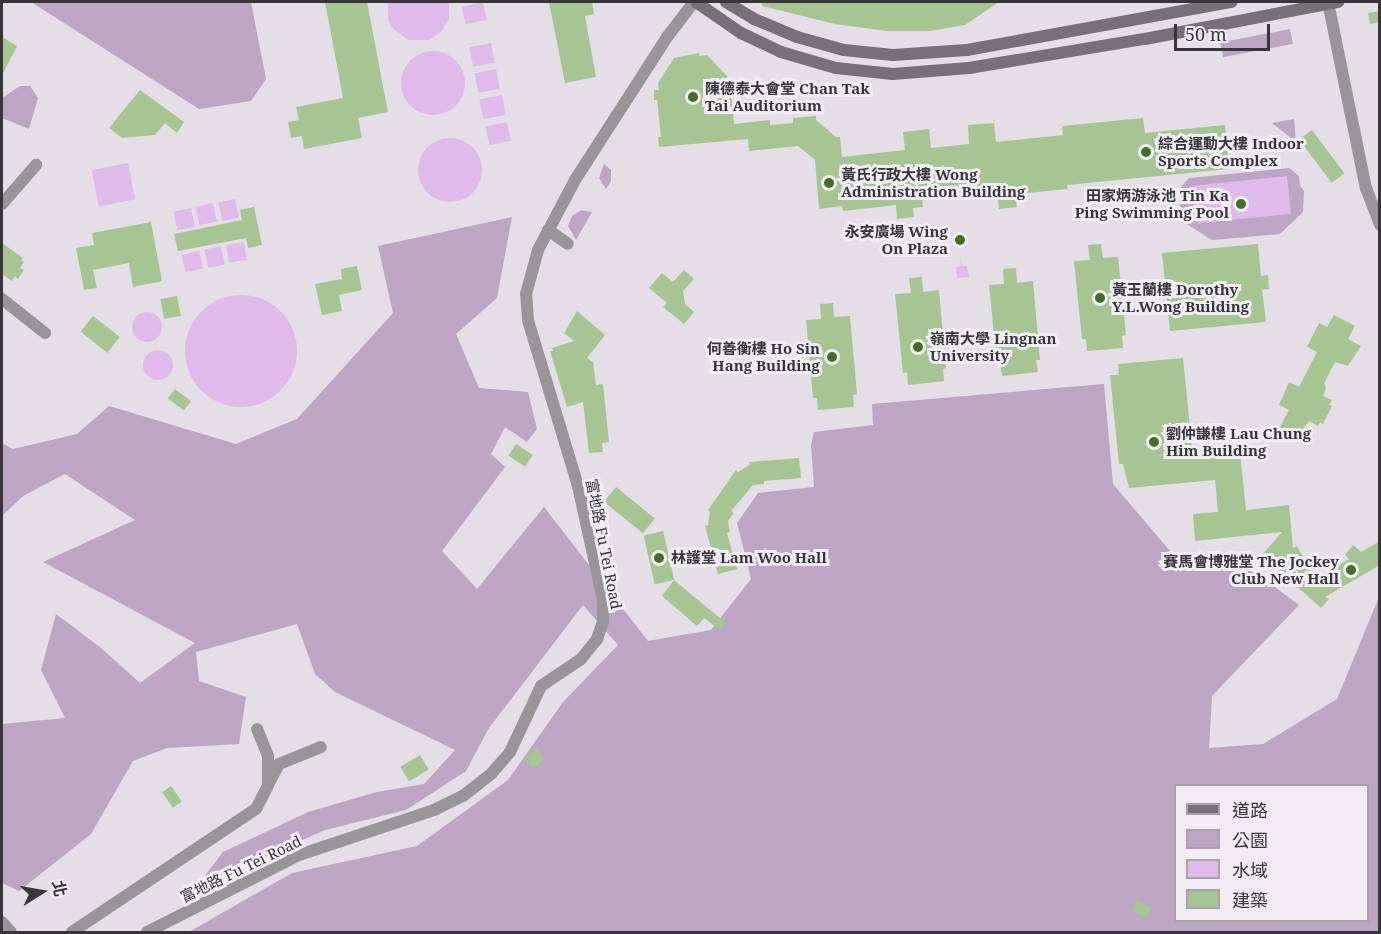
<!DOCTYPE html>
<html>
<head>
<meta charset="utf-8">
<style>
	body { margin:0 }
	#map { position:relative; width:1381px; height:934px; overflow:hidden; background:#e4dee6; font-family:"Noto Serif","Noto Sans TC",serif }
	div>[style] { position:absolute }
	[style*='--x'] { left:calc(var(--x)*1px); top:calc(var(--y)*1px); width:calc(var(--w)*1px); rotate:calc(var(--a)*1deg) }
	.green>* { inset:0; background:#bda5c4; transform-origin:0 0 }
	.water>* { inset:0; background:#dfbaea; transform-origin:0 0 }
	.round { border-radius:50% }
	.building>* { inset:0; background:#a6c593; transform-origin:0 0 }
	.minor>* { height:12px; margin:-6px; padding:0 6px; transform-origin:6px; border-radius:6px; background:#989598 }
	.secondary>* { height:12px; margin:-6px; padding:0 6px; transform-origin:6px; border-radius:6px; background:#757176 }
	.dots>* { width:16px; height:16px; translate:-50% -50%; box-sizing:border-box; border:3px solid #f1ebf3; border-radius:50% }
	span { translate:-50% -50%; white-space:nowrap; text-align:center; line-height:1.15; -webkit-text-stroke:6px #f1ebf3; paint-order:stroke }
	.poi-label { font-size:15px; color:#383639; font-weight:700 }
	.left { translate:0 -50%; text-align:left }
	.right { translate:-100% -50%; text-align:right }
	.street-label { font-size:15px; color:#383639 }
	.frame { position:absolute; inset:0; border:3px solid #383639; pointer-events:none }
	.legend { position:absolute; left:1174px; top:784px; width:195px; height:138px; box-sizing:border-box; background:#f1ebf3; border:2px solid #a7a3a9; margin:0; padding:8px 10px; list-style:none; font-size:18px; color:#383639 }
	.legend li { display:flex; align-items:center; gap:12px; height:30px }
	.legend b { width:30px; border:2px solid #a7a3a9 }
	.north { position:absolute; left:12px; top:862px; width:60px; height:60px; -webkit-text-stroke:4px #f1ebf3; paint-order:stroke; rotate:79deg; font-size:16px; font-weight:700; line-height:24px; text-align:center; color:#383639 }
	.north::after { content:''; display:block; margin:auto; width:21px; height:27px; background:#383639; clip-path:polygon(50% 0,100% 100%,50% 72%,0 100%) }
	.scale { position:absolute; left:1174px; top:24px; width:96px; height:27px; box-sizing:border-box; border:3px solid #383639; border-top:0; padding-left:8px; font-size:18px; line-height:21px; white-space:nowrap; color:#383639; -webkit-text-stroke:4px #f1ebf3; paint-order:stroke }
</style>
</head>
<body>
<div id="map">
	<div class="green">
		<div style="clip-path:polygon(31px 2px,251px 2px,266px 79px,251px 101px,199px 109px)"></div>
		<div style="left:1290px;top:29px;width:15px;height:71px;rotate:79deg"></div>
		<div style="clip-path:polygon(20px 86px,30px 86px,38px 98px,29px 129px,2px 118px,2px 98px)"></div>
		<div style="clip-path:polygon(1294px 119px,1296px 142px,1272px 123px)"></div>
		<div style="clip-path:polygon(604px 164px,611px 170px,611px 181px,606px 189px,599px 178px)"></div>
		<div style="clip-path:polygon(1289px 168px,1299px 176px,1300px 186px,1304px 191px,1303px 212px,1280px 234px,1212px 240px,1185px 223px,1179px 202px,1182px 197px,1181px 187px,1189px 178px)"></div>
		<div style="clip-path:polygon(581px 210px,592px 212px,576px 240px,568px 226px,572px 216px)"></div>
		<div style="clip-path:polygon(evenodd,512px 217px,497px 298px,456px 334px,479px 388px,528px 392px,537px 429px,527px 442px,505px 427px,491px 454px,505px 467px,442px 551px,477px 589px,544px 507px,648px 641px,711px 630px,751px 579px,737px 523px,758px 493px,814px 487px,811px 445px,814px 432px,873px 425px,872px 404px,1104px 384px,1113px 484px,1176px 558px,1239px 566px,1257px 574px,1299px 605px,1212px 696px,1209px 748px,1263px 744px,1337px 699px,1379px 597px,1379px 932px,189px 932px,292px 873px,417px 846px,508px 780px,563px 702px,618px 645px,583px 605px,489px 728px,466px 771px,406px 810px,325px 830px,196px 887px,223px 852px,308px 812px,377px 792px,424px 784px,455px 750px,335px 692px,315px 674px,297px 624px,196px 652px,199px 681px,246px 697px,239px 744px,167px 748px,133px 761px,91px 834px,19px 891px,2px 883px,2px 724px,65px 718px,41px 670px,56px 614px,101px 648px,140px 683px,195px 643px,43px 562px,135px 520px,65px 474px,23px 496px,2px 516px,2px 443px,13px 449px,77px 434px,109px 406px,236px 444px,297px 419px,393px 313px,378px 246px,512px 217px,1176px 786px,1368px 786px,1368px 920px,1176px 920px,1176px 786px)"></div>
	</div>
	<div class="water">
		<div style="clip-path:polygon(388px 2px,449px 2px,449px 18px,442px 31px,430px 40px,408px 40px,391px 27px,388px 19px)"></div>
		<div style="left:483px;top:2px;width:18px;height:22px;rotate:77deg"></div>
		<div style="left:491px;top:43px;width:20px;height:22px;rotate:79deg"></div>
		<div class="round" style="left:401px;top:51px;width:64px;height:64px"></div>
		<div style="left:496px;top:69px;width:20px;height:22px;rotate:79deg"></div>
		<div style="left:502px;top:95px;width:20px;height:23px;rotate:79deg"></div>
		<div style="left:507px;top:122px;width:19px;height:22px;rotate:78deg"></div>
		<div class="round" style="left:418px;top:138px;width:64px;height:64px"></div>
		<div style="left:128px;top:163px;width:37px;height:37px;rotate:79deg"></div>
		<div style="left:1287px;top:176px;width:38px;height:94px;rotate:84deg"></div>
		<div style="left:235px;top:199px;width:19px;height:17px;rotate:78deg"></div>
		<div style="left:213px;top:203px;width:19px;height:18px;rotate:78deg"></div>
		<div style="left:191px;top:208px;width:19px;height:18px;rotate:78deg"></div>
		<div style="left:244px;top:242px;width:18px;height:18px;rotate:81deg"></div>
		<div style="left:221px;top:246px;width:19px;height:17px;rotate:78deg"></div>
		<div style="left:199px;top:251px;width:18px;height:18px;rotate:77deg"></div>
		<div style="clip-path:polygon(960px 251px,962px 266px,967px 266px,969px 277px,957px 278px,956px 267px,961px 266px)"></div>
		<div class="round" style="left:185px;top:295px;width:112px;height:112px"></div>
		<div class="round" style="left:132px;top:312px;width:30px;height:30px"></div>
		<div class="round" style="left:143px;top:350px;width:30px;height:30px"></div>
	</div>
	<div class="building">
		<div style="clip-path:polygon(325px 2px,367px 2px,388px 112px,358px 118px,362px 138px,304px 149px,302px 136px,291px 138px,288px 122px,299px 120px,296px 107px,343px 98px)"></div>
		<div style="clip-path:polygon(549px 2px,592px 2px,594px 14px,585px 16px,596px 77px,565px 83px)"></div>
		<div style="clip-path:polygon(762px 2px,999px 2px,965px 25px,930px 31px,887px 31px,835px 24px,762px 6px)"></div>
		<div style="clip-path:polygon(1380px 11px,1380px 22px,1370px 24px,1368px 13px)"></div>
		<div style="clip-path:polygon(2px 37px,17px 46px,2px 75px)"></div>
		<div style="clip-path:polygon(699px 53px,699px 56px,707px 55px,727px 76px,727px 83px,733px 82px,734px 93px,731px 93px,734px 124px,770px 120px,770px 125px,793px 123px,793px 118px,816px 116px,816px 120px,836px 137px,840px 137px,842px 157px,905px 150px,903px 132px,929px 129px,931px 148px,969px 144px,968px 125px,994px 123px,996px 142px,1063px 135px,1062px 126px,1143px 118px,1145px 133px,1225px 125px,1229px 169px,1067px 185px,1068px 189px,1015px 194px,1017px 207px,999px 209px,998px 200px,989px 200px,988px 191px,963px 185px,945px 186px,922px 197px,923px 207px,913px 208px,914px 217px,897px 219px,896px 205px,843px 211px,842px 206px,819px 209px,815px 160px,798px 146px,749px 151px,748px 139px,659px 147px,658px 137px,661px 137px,657px 100px,654px 100px,654px 90px,659px 90px,658px 83px,674px 58px)"></div>
		<div style="clip-path:polygon(140px 90px,184px 122px,177px 133px,165px 123px,155px 135px,122px 138px,109px 128px)"></div>
		<div style="left:1312px;top:130px;width:54px;height:16px;rotate:53deg"></div>
		<div style="clip-path:polygon(254px 207px,262px 245px,248px 248px,246px 238px,178px 251px,174px 234px,242px 220px,240px 210px)"></div>
		<div style="clip-path:polygon(151px 222px,162px 281px,133px 287px,129px 263px,93px 270px,97px 288px,84px 290px,76px 248px,94px 245px,92px 233px)"></div>
		<div style="clip-path:polygon(2px 243px,23px 258px,21px 260px,24px 262px,20px 268px,24px 270px,18px 279px,15px 276px,12px 281px,2px 274px)"></div>
		<div style="clip-path:polygon(1101px 244px,1103px 258px,1118px 257px,1126px 335px,1122px 336px,1123px 348px,1087px 351px,1086px 339px,1082px 339px,1074px 261px,1090px 260px,1088px 245px)"></div>
		<div style="clip-path:polygon(1258px 244px,1261px 276px,1268px 275px,1269px 289px,1262px 290px,1266px 322px,1170px 331px,1162px 253px)"></div>
		<div style="clip-path:polygon(357px 266px,362px 290px,339px 295px,342px 311px,322px 315px,315px 284px,342px 279px,341px 269px)"></div>
		<div style="clip-path:polygon(1016px 268px,1017px 283px,1033px 281px,1040px 360px,1036px 360px,1038px 372px,1002px 376px,1000px 363px,997px 364px,989px 285px,1004px 284px,1003px 269px)"></div>
		<div style="clip-path:polygon(684px 270px,694px 279px,683px 291px,685px 304px,694px 312px,684px 324px,663px 307px,667px 303px,649px 288px,662px 273px,673px 282px)"></div>
		<div style="clip-path:polygon(922px 277px,923px 292px,939px 290px,946px 368px,943px 369px,944px 381px,908px 385px,907px 372px,903px 373px,895px 294px,911px 293px,909px 278px)"></div>
		<div style="left:177px;top:296px;width:20px;height:17px;rotate:79deg"></div>
		<div style="clip-path:polygon(833px 303px,834px 317px,850px 316px,857px 394px,853px 395px,854px 407px,818px 410px,817px 398px,813px 398px,806px 320px,821px 319px,820px 304px)"></div>
		<div style="clip-path:polygon(577px 311px,605px 335px,587px 358px,593px 362px,596px 385px,603px 384px,609px 442px,602px 443px,603px 452px,589px 453px,583px 402px,567px 407px,550px 351px,553px 351px,552px 348px,574px 341px,564px 333px)"></div>
		<div style="clip-path:polygon(1334px 315px,1355px 326px,1348px 339px,1361px 346px,1348px 366px,1335px 362px,1324px 383px,1326px 388px,1323px 396px,1332px 400px,1329px 405px,1332px 406px,1323px 424px,1320px 422px,1318px 426px,1309px 421px,1298px 436px,1280px 427px,1289px 410px,1279px 405px,1289px 382px,1299px 387px,1317px 352px,1307px 347px,1319px 323px,1327px 327px)"></div>
		<div style="left:93px;top:316px;width:34px;height:20px;rotate:38deg"></div>
		<div style="clip-path:polygon(1183px 358px,1193px 457px,1240px 452px,1246px 510px,1289px 505px,1293px 548px,1297px 546px,1303px 557px,1298px 559px,1318px 577px,1349px 559px,1345px 555px,1353px 545px,1361px 552px,1380px 541px,1380px 565px,1325px 597px,1329px 599px,1321px 608px,1262px 555px,1282px 532px,1195px 541px,1193px 514px,1218px 512px,1215px 480px,1129px 488px,1123px 464px,1119px 464px,1110px 375px,1119px 375px,1118px 364px)"></div>
		<div style="left:175px;top:389px;width:20px;height:12px;rotate:37deg"></div>
		<div style="left:516px;top:444px;width:20px;height:14px;rotate:33deg"></div>
		<div style="clip-path:polygon(799px 458px,801px 478px,764px 481px,764px 484px,753px 485px,731px 511px,734px 513px,728px 521px,730px 532px,727px 533px,737px 569px,718px 574px,705px 526px,708px 525px,710px 512px,708px 510px,736px 470px,738px 472px,750px 465px,749px 462px)"></div>
		<div style="left:616px;top:487px;width:50px;height:19px;rotate:39deg"></div>
		<div style="left:663px;top:531px;width:50px;height:20px;rotate:77deg"></div>
		<div style="clip-path:polygon(674px 580px,726px 623px,720px 630px,704px 618px,697px 626px,662px 596px)"></div>
		<div style="left:535px;top:748px;width:14px;height:16px;rotate:45deg"></div>
		<div style="left:420px;top:755px;width:17px;height:23px;rotate:59deg"></div>
		<div style="left:171px;top:786px;width:19px;height:11px;rotate:55deg"></div>
		<div style="left:1137px;top:900px;width:17px;height:12px;rotate:28deg"></div>
	</div>
	<div class="minor">
		<div style="--x:1328;--y:2;--w:190;--a:78.5"></div>
		<div style="--x:1366;--y:188;--w:40;--a:69"></div>
		<div style="--x:2;--y:204;--w:52;--a:-48.9"></div>
		<div style="--x:548;--y:230;--w:24;--a:35"></div>
		<div style="--x:2;--y:299;--w:55;--a:38.3"></div>
		<div style="--x:270;--y:781;--w:19;--a:-62"></div>
		<div style="--x:279;--y:764;--w:45;--a:-22"></div>
		<div style="--x:2;--y:922;--w:13;--a:48"></div>
		<div style="--x:72;--y:932;--w:221;--a:-33.8"></div>
		<div style="--x:256;--y:809;--w:27;--a:-63"></div>
		<div style="--x:268;--y:785;--w:29;--a:-90"></div>
		<div style="--x:268;--y:756;--w:29;--a:-112"></div>
		<div style="--x:147;--y:932;--w:170;--a:-26.9"></div>
		<div style="--x:299;--y:855;--w:142;--a:-18.4"></div>
		<div style="--x:434;--y:810;--w:32;--a:-26"></div>
		<div style="--x:463;--y:796;--w:36;--a:-38"></div>
		<div style="--x:491;--y:774;--w:29;--a:-49"></div>
		<div style="--x:510;--y:752;--w:73;--a:-64.8"></div>
		<div style="--x:541;--y:686;--w:48;--a:-34"></div>
		<div style="--x:581;--y:659;--w:26;--a:-51"></div>
		<div style="--x:597;--y:639;--w:18;--a:-71"></div>
		<div style="--x:603;--y:622;--w:22;--a:-90"></div>
		<div style="--x:603;--y:600;--w:117;--a:-102.4"></div>
		<div style="--x:578;--y:486;--w:173;--a:-106.8"></div>
		<div style="--x:528;--y:320;--w:26;--a:-94"></div>
		<div style="--x:526;--y:294;--w:46;--a:-74.7"></div>
		<div style="--x:538;--y:250;--w:79;--a:-62.1"></div>
		<div style="--x:575;--y:180;--w:170;--a:-57.2"></div>
		<div style="--x:667;--y:37;--w:44;--a:-52.4"></div>
	</div>
	<div class="secondary">
		<div style="--x:696;--y:2;--w:55;--a:34.6"></div>
		<div style="--x:741;--y:33;--w:44;--a:25.4"></div>
		<div style="--x:781;--y:52;--w:57;--a:16.2"></div>
		<div style="--x:836;--y:68;--w:57;--a:6"></div>
		<div style="--x:893;--y:74;--w:76;--a:-4.5"></div>
		<div style="--x:969;--y:68;--w:178;--a:-9.4"></div>
		<div style="--x:1145;--y:39;--w:197;--a:-10.9"></div>
		<div style="--x:726;--y:2;--w:33;--a:31"></div>
		<div style="--x:754;--y:19;--w:47;--a:22.7"></div>
		<div style="--x:797;--y:37;--w:49;--a:15.5"></div>
		<div style="--x:844;--y:50;--w:49;--a:5.8"></div>
		<div style="--x:893;--y:55;--w:74;--a:-3.9"></div>
		<div style="--x:967;--y:50;--w:269;--a:-10.3"></div>
	</div>
	<div class="dots">
		<div style="left:693px;top:97px;background:#466d28"></div>
		<div style="left:1146px;top:152px;background:#466d28"></div>
		<div style="left:829px;top:183px;background:#466d28"></div>
		<div style="left:1241px;top:204px;background:#466d28"></div>
		<div style="left:960px;top:240px;background:#466d28"></div>
		<div style="left:1100px;top:298px;background:#466d28"></div>
		<div style="left:918px;top:347px;background:#466d28"></div>
		<div style="left:832px;top:357px;background:#466d28"></div>
		<div style="left:1154px;top:442px;background:#466d28"></div>
		<div style="left:659px;top:558px;background:#466d28"></div>
		<div style="left:1351px;top:570px;background:#466d28"></div>
	</div>
	<div class="poi-label">
		<span class="left" style="left:705px;top:97px">陳德泰大會堂 Chan Tak<br>Tai Auditorium</span>
		<span class="left" style="left:1158px;top:152px">綜合運動大樓 Indoor<br>Sports Complex</span>
		<span class="left" style="left:841px;top:183px">黃氏行政大樓 Wong<br>Administration Building</span>
		<span class="right" style="left:1229px;top:204px">田家炳游泳池 Tin Ka<br>Ping Swimming Pool</span>
		<span class="right" style="left:948px;top:240px">永安廣場 Wing<br>On Plaza</span>
		<span class="left" style="left:1112px;top:298px">黃玉蘭樓 Dorothy<br>Y.L.Wong Building</span>
		<span class="left" style="left:930px;top:347px">嶺南大學 Lingnan<br>University</span>
		<span class="right" style="left:820px;top:357px">何善衡樓 Ho Sin<br>Hang Building</span>
		<span class="left" style="left:1166px;top:442px">劉仲謙樓 Lau Chung<br>Him Building</span>
		<span class="left" style="left:671px;top:558px">林護堂 Lam Woo Hall</span>
		<span class="right" style="left:1339px;top:570px">賽馬會博雅堂 The Jockey<br>Club New Hall</span>
	</div>
	<div class="street-label">
		<span style="left:604px;top:544px;rotate:79deg">富地路 Fu Tei Road</span>
		<span style="left:241px;top:869px;rotate:-26deg">富地路 Fu Tei Road</span>
	</div>
	<div class="frame"></div>
	<ul class="legend">
	<li><b style="height:8px;background:#757176"></b>道路</li>
	<li><b style="height:16px;background:#bda5c4"></b>公園</li>
	<li><b style="height:16px;background:#dfbaea"></b>水域</li>
	<li><b style="height:16px;background:#a6c593"></b>建築</li>
	</ul>
	<div class="north">北</div>
	<div class="scale">50 m</div>
</div>
</body>
</html>
